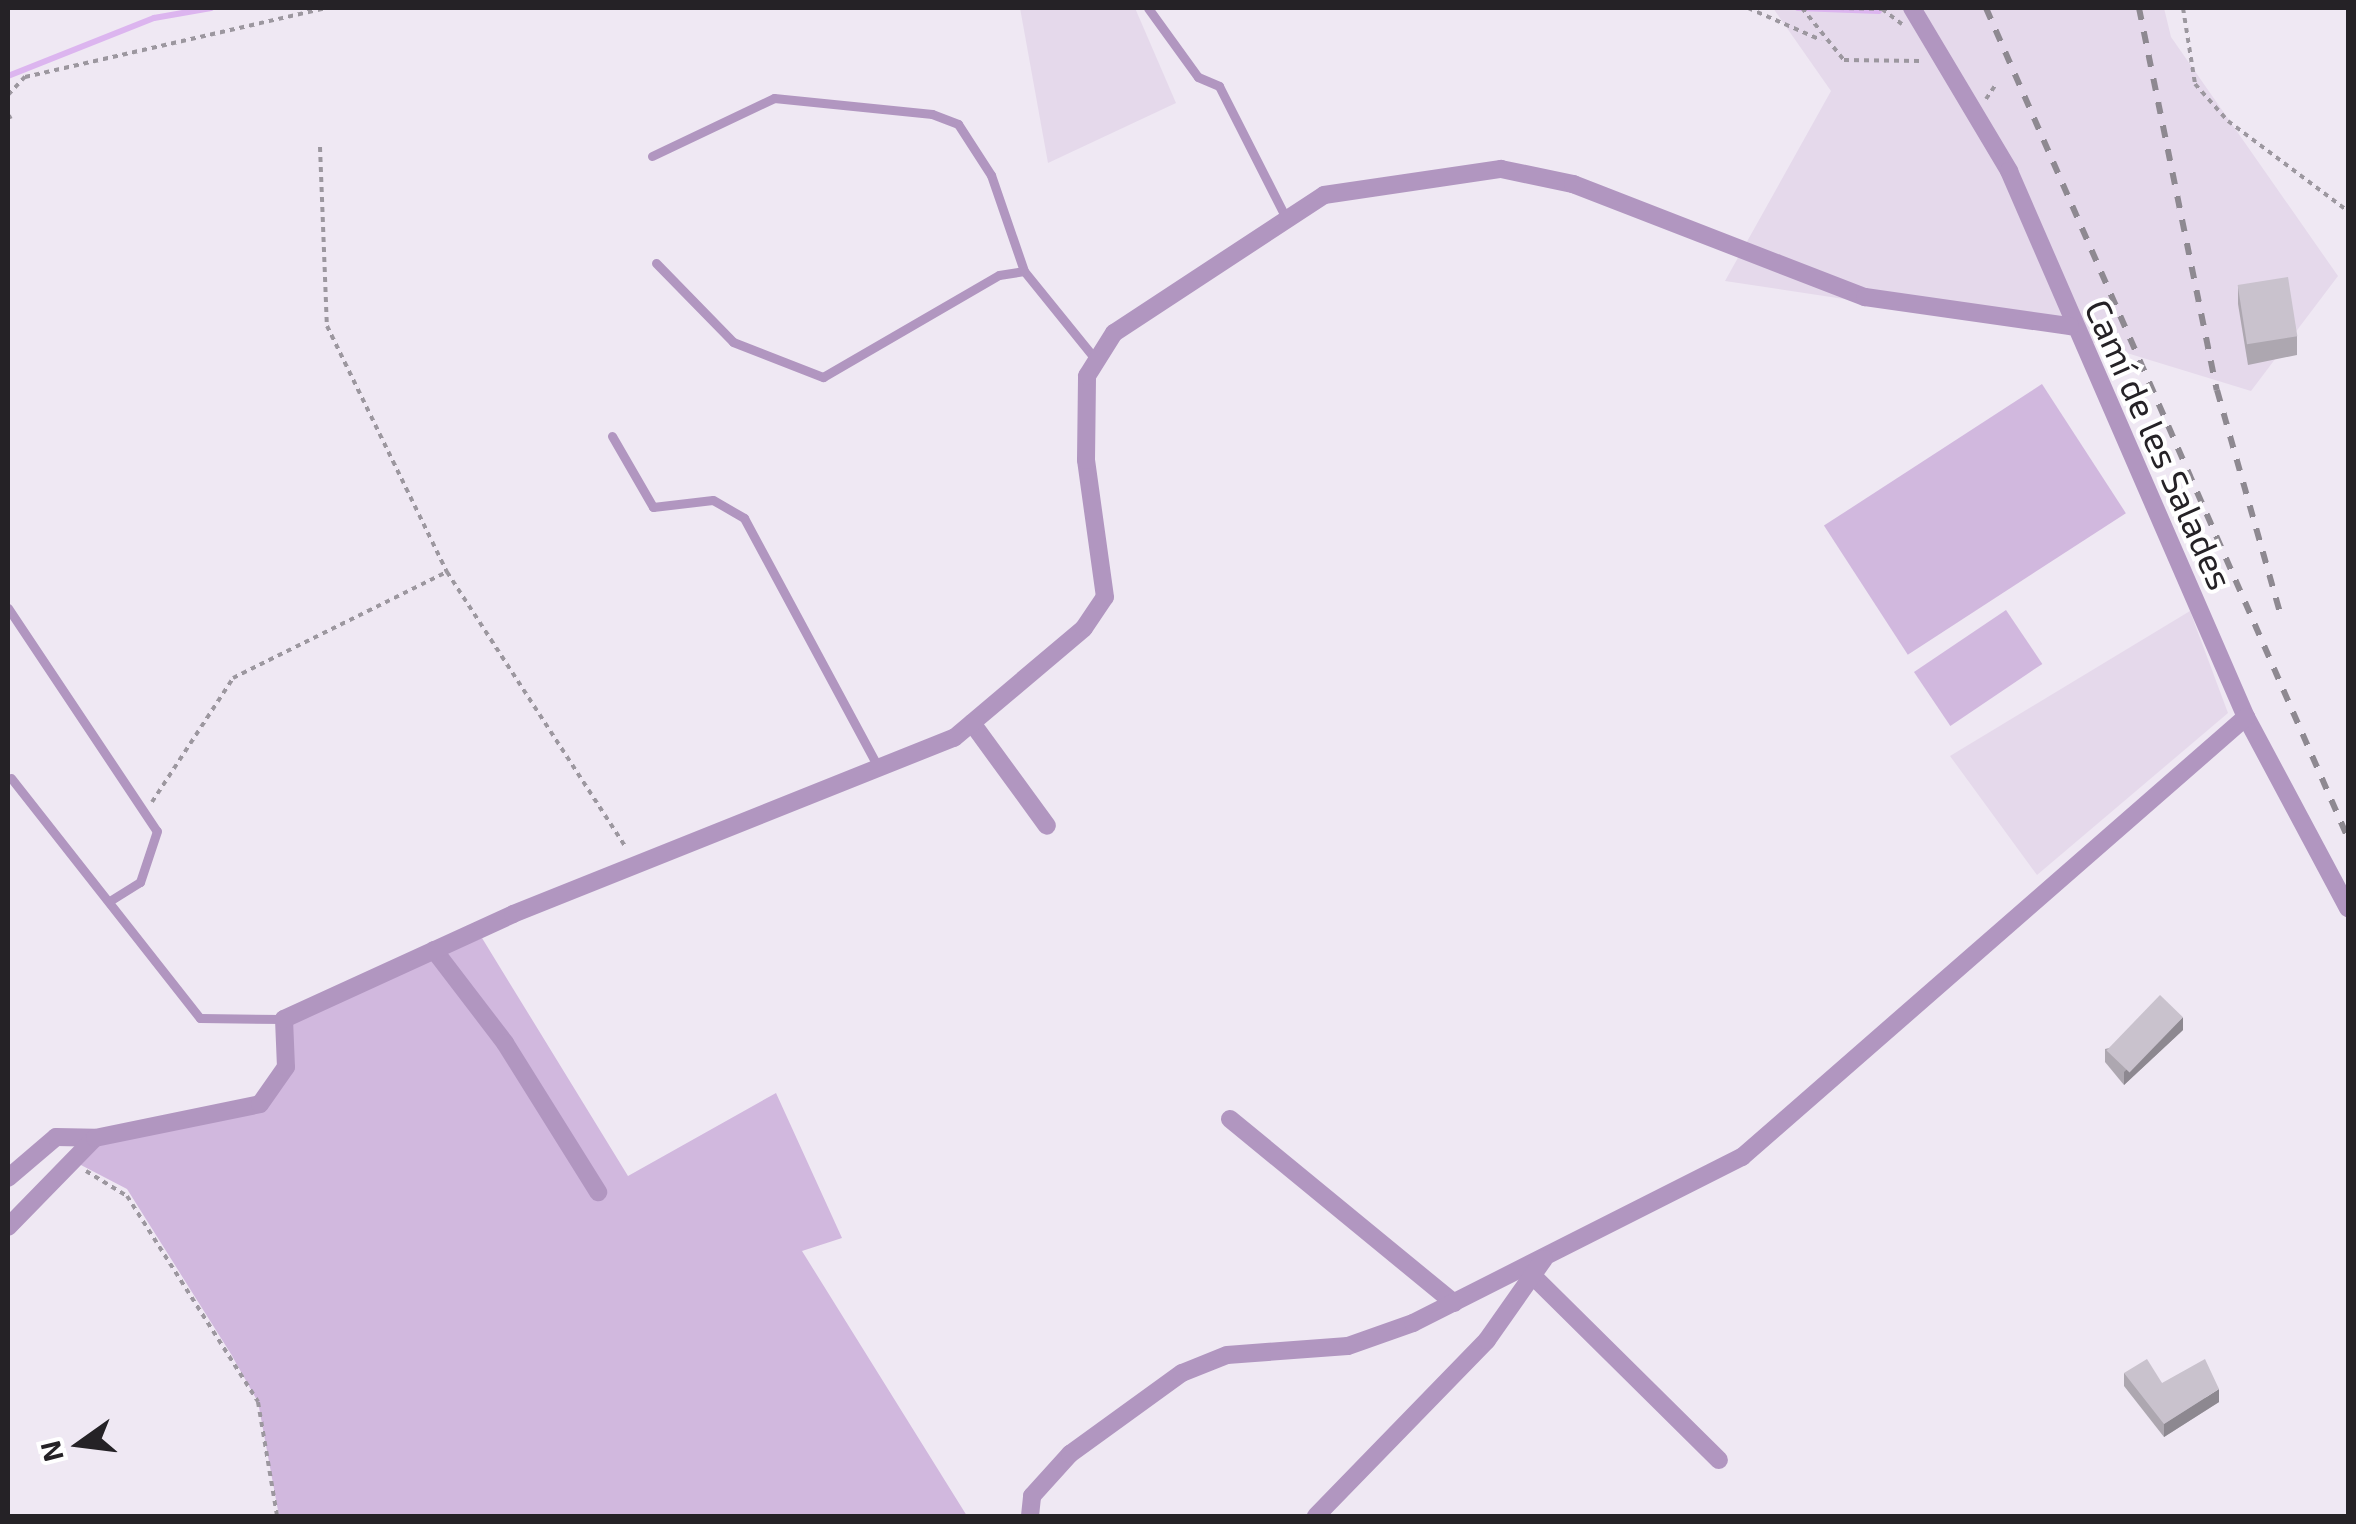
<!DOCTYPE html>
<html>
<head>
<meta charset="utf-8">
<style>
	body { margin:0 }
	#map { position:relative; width:2356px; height:1524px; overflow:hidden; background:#efe8f3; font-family:"Exo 2",sans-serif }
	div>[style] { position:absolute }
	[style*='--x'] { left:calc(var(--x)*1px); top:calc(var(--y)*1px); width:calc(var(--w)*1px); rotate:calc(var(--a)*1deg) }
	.built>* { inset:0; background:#e5d9eb }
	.green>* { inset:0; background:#d1b8de; transform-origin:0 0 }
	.stream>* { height:6px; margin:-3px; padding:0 3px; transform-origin:3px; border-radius:3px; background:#dcb5ef }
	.path>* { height:4px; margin-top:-2px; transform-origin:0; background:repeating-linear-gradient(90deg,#9c979f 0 5px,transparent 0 10px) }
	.lane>* { height:9px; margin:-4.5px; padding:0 4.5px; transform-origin:4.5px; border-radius:4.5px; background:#b196c0 }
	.street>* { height:18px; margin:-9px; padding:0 9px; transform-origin:9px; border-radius:9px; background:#b196c0 }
	.rail>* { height:6px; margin-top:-3px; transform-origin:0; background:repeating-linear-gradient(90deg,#8e8991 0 12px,transparent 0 24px) }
	.wall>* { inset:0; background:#ada7b0 }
	.shaded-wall>* { inset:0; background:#8d8890 }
	.building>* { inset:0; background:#c9c2cd; transform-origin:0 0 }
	span { translate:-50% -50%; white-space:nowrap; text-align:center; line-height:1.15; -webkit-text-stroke:8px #fff; paint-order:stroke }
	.street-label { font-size:35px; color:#252226 }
	.frame { position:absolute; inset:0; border:10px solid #252226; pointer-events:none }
	.north { position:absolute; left:30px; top:1394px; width:100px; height:100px; -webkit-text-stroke:8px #fff; paint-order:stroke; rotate:256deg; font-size:28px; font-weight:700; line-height:40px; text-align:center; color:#252226 }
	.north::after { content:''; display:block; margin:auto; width:35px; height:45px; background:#252226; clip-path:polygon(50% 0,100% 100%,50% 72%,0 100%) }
</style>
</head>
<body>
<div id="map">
	<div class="built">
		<div style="clip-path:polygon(1020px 8px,1135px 8px,1176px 103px,1048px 163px)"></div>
		<div style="clip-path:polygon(1773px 8px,2164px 8px,2171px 37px,2338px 276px,2251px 391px,2055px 331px,1725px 281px,1831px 91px)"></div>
		<div style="clip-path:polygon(2190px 611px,2228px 713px,2037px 875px,1950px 756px)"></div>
	</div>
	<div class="green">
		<div style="left:2042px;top:384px;width:154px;height:260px;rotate:57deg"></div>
		<div style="left:2006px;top:610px;width:65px;height:111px;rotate:56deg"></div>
		<div style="clip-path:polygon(482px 938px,628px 1176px,776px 1093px,842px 1238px,802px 1251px,967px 1516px,279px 1516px,258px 1402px,231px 1354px,127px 1189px,79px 1164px,102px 1142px,256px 1111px,291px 1071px,291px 1015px)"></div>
	</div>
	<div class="stream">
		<div style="--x:1798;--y:8;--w:81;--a:2.1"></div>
		<div style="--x:8;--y:76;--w:157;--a:-21.7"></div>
		<div style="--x:154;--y:18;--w:58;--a:-10"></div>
	</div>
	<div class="path">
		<div style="--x:1748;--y:8;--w:80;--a:23.7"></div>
		<div style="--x:1802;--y:8;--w:67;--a:51.1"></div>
		<div style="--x:1844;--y:60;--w:77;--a:0.7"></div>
		<div style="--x:1839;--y:8;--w:43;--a:1.3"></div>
		<div style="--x:1882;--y:9;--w:25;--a:37"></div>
		<div style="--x:2183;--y:8;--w:77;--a:81"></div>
		<div style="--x:2195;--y:84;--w:50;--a:48.3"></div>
		<div style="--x:2228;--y:121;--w:150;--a:36.9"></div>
		<div style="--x:8;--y:95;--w:25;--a:-47"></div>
		<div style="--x:25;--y:77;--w:310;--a:-12.9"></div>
		<div style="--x:1986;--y:99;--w:18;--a:-56"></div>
		<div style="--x:8;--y:118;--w:4;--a:-27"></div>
		<div style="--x:320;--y:147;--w:179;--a:87.8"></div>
		<div style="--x:327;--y:326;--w:274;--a:64"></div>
		<div style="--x:152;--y:802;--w:148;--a:-56.8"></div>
		<div style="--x:233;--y:678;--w:239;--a:-26.4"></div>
		<div style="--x:447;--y:572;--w:329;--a:57"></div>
		<div style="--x:86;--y:1171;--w:48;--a:31.4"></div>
		<div style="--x:127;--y:1196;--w:244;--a:57.5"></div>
		<div style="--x:258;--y:1402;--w:116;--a:80.5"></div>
	</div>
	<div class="lane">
		<div style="--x:1148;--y:8;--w:85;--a:54.1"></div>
		<div style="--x:1198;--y:77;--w:23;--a:23"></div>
		<div style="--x:1219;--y:86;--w:148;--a:63.1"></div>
		<div style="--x:652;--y:156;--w:135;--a:-25.4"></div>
		<div style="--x:774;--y:98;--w:159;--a:5.8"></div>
		<div style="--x:932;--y:114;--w:28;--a:21"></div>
		<div style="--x:958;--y:124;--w:61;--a:57.1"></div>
		<div style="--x:991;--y:175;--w:102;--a:71"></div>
		<div style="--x:656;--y:263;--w:110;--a:45.7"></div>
		<div style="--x:733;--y:342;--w:97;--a:21.3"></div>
		<div style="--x:823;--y:377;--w:203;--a:-30.1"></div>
		<div style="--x:999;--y:275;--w:25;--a:-9"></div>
		<div style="--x:1024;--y:271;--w:114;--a:51"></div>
		<div style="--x:612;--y:436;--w:82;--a:60"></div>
		<div style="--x:653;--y:507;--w:60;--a:-6.7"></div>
		<div style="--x:713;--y:500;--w:36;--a:30"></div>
		<div style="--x:744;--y:518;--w:283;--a:61.7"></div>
		<div style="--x:8;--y:608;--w:268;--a:56.3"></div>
		<div style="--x:157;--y:831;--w:54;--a:108.4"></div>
		<div style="--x:140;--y:882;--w:34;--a:148"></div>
		<div style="--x:11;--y:778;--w:305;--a:51.8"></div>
		<div style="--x:200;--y:1018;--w:84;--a:0.7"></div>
	</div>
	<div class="street">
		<div style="--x:1912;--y:8;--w:190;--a:59.2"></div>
		<div style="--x:2009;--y:171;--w:595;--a:66.54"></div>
		<div style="--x:2246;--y:717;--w:217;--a:61.9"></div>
		<div style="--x:972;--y:723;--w:127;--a:53.9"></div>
		<div style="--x:434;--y:950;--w:117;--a:52.6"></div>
		<div style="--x:505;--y:1043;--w:176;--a:58"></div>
		<div style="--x:1230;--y:1119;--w:290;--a:39.4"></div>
		<div style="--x:8;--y:1178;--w:63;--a:-40.5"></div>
		<div style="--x:56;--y:1137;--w:39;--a:1"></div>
		<div style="--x:8;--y:1227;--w:124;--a:-45.7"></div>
		<div style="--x:95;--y:1138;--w:168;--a:-11.6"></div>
		<div style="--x:260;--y:1104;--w:45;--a:-54.9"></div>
		<div style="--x:286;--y:1067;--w:48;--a:-92.4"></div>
		<div style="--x:284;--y:1019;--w:252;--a:-24.6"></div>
		<div style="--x:513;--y:914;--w:475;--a:-21.8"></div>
		<div style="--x:954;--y:738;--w:170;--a:-40.2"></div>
		<div style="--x:1084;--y:628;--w:37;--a:-56"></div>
		<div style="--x:1105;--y:597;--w:138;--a:-97.9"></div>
		<div style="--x:1086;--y:460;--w:84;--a:-89.3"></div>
		<div style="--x:1087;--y:376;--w:51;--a:-57.9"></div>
		<div style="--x:1114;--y:333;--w:251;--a:-33.3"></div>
		<div style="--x:1324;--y:195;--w:179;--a:-8.4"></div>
		<div style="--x:1501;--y:169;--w:74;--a:11.8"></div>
		<div style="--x:1573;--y:184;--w:313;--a:21.2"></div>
		<div style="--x:1865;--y:297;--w:207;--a:8.1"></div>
		<div style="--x:1532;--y:1275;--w:263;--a:44.7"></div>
		<div style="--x:1030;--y:1516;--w:20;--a:-84"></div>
		<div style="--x:1032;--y:1496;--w:57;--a:-47.9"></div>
		<div style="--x:1070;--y:1454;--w:138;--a:-35.9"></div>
		<div style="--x:1182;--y:1373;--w:48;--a:-21.8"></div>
		<div style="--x:1227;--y:1355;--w:121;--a:-4.3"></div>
		<div style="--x:1348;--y:1346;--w:69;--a:-19.5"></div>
		<div style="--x:1413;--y:1323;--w:369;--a:-26.8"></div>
		<div style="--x:1742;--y:1157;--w:669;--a:-41.12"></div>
		<div style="--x:1316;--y:1516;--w:245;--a:-45.8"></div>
		<div style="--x:1487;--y:1340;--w:99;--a:-54.9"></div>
	</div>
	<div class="rail">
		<div style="--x:1986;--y:8;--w:906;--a:66.44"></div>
		<div style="--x:2139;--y:8;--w:390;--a:78.5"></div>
		<div style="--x:2217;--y:390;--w:231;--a:74.2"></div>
	</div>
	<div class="wall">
		<div style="clip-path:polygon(2238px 285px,2297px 336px,2297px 355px,2248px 365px,2238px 304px)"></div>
		<div style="clip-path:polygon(2183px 1030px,2124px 1085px,2105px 1062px,2105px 1049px)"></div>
		<div style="clip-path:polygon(2124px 1373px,2162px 1383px,2219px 1402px,2164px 1437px,2124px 1386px)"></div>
	</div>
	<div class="shaded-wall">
		<div style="clip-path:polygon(2183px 1017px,2183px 1030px,2124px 1085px,2124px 1072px)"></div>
		<div style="clip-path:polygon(2219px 1389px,2219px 1402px,2164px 1437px,2164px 1424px)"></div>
	</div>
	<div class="building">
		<div style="left:2288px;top:277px;width:60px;height:51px;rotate:81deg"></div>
		<div style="left:2160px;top:995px;width:32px;height:77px;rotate:44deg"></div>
		<div style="clip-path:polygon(2147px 1359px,2162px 1383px,2205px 1359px,2219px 1389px,2164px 1424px,2124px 1373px)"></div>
	</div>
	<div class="street-label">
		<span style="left:2160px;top:444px;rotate:66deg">Camí de les Salades</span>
	</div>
	<div class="frame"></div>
	<div class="north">N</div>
</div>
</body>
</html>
